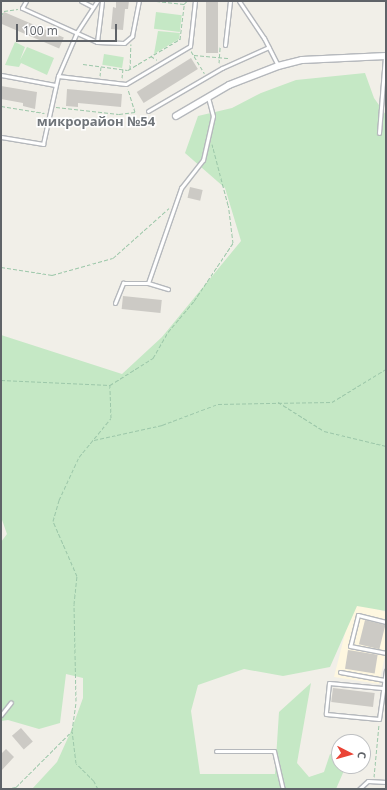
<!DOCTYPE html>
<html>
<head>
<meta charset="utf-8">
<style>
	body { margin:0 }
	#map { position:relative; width:387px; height:790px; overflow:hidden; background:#f1efe8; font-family:"Open Sans",sans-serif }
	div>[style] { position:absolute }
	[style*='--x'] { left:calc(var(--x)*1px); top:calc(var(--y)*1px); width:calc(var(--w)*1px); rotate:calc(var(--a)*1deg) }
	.commercial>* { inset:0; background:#fef7e0 }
	.green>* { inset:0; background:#c5e8c5; transform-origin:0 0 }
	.building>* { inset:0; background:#cccac5; transform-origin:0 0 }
	.path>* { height:1px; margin-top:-0.5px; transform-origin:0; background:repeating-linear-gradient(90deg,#9cc7a9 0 4px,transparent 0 6px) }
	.roads { filter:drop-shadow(1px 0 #b5b8bc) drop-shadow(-1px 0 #b5b8bc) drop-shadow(0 1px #b5b8bc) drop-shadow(0 -1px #b5b8bc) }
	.lane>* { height:3px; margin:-1.5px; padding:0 1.5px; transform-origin:1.5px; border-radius:1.5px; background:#fff }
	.street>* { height:6px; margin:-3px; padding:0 3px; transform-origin:3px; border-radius:3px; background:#fff }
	span { translate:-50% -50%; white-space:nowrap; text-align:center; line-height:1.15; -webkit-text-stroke:3px #fff; paint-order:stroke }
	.quarter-label { font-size:13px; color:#70757a; font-weight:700 }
	.frame { position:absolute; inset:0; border:2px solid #5f6368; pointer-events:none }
	.north { position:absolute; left:331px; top:734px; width:40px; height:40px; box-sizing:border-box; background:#fff; border:1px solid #bfc1c3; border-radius:50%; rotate:96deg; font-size:11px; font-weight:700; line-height:16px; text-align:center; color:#5f6368 }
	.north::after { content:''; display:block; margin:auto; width:14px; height:18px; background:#ea4335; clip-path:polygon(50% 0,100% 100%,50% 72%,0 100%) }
	.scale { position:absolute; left:16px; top:24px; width:101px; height:18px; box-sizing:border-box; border:2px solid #5f6368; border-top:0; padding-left:5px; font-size:12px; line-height:14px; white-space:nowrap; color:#5f6368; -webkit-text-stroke:3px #fff; paint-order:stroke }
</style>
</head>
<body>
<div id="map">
	<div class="commercial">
		<div style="clip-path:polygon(353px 602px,386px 612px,386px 651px,379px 684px,334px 677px)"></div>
	</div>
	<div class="green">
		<div style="left:156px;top:12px;width:26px;height:17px;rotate:7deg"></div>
		<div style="clip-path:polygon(158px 31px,180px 33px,179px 39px,154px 54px)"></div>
		<div style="clip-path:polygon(15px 42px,25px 47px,20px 60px,27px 47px,54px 58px,47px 75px,21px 63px,19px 67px,5px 65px)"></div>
		<div style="left:104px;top:54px;width:20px;height:11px;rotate:9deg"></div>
		<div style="clip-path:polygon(365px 73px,374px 98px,386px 115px,386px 611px,357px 606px,330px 667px,283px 676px,244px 669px,198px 685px,191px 711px,200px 774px,275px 774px,279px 712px,311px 683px,297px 763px,309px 777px,324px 772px,330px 754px,339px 759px,339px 766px,346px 766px,336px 789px,32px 789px,57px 762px,71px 731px,83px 698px,83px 678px,66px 674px,60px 723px,39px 729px,8px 720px,1px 721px,1px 542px,7px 534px,1px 517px,1px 335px,122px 374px,162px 337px,241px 241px,225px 188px,185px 153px,198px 116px,232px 108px,261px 93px,296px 80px)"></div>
	</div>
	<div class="building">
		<div style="clip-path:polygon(116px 1px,129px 1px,128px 9px,125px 9px,123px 30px,111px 29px,113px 7px,116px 8px)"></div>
		<div style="left:206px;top:1px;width:12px;height:52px"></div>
		<div style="left:4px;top:12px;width:65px;height:12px;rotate:23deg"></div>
		<div style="left:191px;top:58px;width:13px;height:64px;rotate:58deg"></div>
		<div style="clip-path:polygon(1px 86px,37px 92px,35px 109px,23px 106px,23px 103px,1px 99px)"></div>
		<div style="clip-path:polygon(67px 89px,122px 94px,121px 107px,78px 103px,78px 107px,66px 106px)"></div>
		<div style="left:190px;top:187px;width:13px;height:11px;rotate:13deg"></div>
		<div style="left:123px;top:296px;width:39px;height:13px;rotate:6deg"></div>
		<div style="left:365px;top:620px;width:21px;height:25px;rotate:14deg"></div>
		<div style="left:348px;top:650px;width:30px;height:19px;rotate:9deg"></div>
		<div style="left:333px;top:688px;width:42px;height:14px;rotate:7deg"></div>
		<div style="left:21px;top:728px;width:18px;height:12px;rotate:49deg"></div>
		<div style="clip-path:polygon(6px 749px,14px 757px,1px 771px,1px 754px)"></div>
	</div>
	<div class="path">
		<div style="--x:184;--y:4;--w:4;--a:-45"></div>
		<div style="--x:1;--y:16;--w:6;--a:-59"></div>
		<div style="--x:4;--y:11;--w:14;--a:-8"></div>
		<div style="--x:191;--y:51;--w:26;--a:59"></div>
		<div style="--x:194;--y:55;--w:36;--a:5"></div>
		<div style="--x:151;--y:56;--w:7;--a:34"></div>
		<div style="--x:219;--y:63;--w:16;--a:-86"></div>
		<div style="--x:83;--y:64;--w:45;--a:7.6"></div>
		<div style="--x:128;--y:70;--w:61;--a:-30.8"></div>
		<div style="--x:180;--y:39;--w:35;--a:-83"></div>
		<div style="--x:184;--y:4;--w:30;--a:-174"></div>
		<div style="--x:130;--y:69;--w:25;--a:-88"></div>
		<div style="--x:100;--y:76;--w:9;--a:-84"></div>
		<div style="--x:122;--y:78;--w:9;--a:-84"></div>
		<div style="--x:1;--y:106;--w:44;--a:9.2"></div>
		<div style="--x:56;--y:107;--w:63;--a:6.3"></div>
		<div style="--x:119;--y:114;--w:16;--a:-7"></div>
		<div style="--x:135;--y:112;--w:24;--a:-107"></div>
		<div style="--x:1;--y:267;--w:52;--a:8.9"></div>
		<div style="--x:52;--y:275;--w:63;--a:-15.6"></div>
		<div style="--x:113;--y:258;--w:75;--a:-41.8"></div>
		<div style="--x:1;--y:380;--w:109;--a:2.6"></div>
		<div style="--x:110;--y:385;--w:51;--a:-32.1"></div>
		<div style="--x:153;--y:358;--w:30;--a:-60"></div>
		<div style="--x:168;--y:332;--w:40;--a:-50"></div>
		<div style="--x:194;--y:301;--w:70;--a:-56.1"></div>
		<div style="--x:233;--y:243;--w:38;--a:-97"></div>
		<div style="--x:228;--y:205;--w:63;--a:-104.7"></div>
		<div style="--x:278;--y:402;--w:54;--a:32.2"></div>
		<div style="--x:324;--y:431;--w:64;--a:13.6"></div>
		<div style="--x:94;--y:440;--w:70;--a:-12.4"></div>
		<div style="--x:162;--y:425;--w:60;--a:-20.6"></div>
		<div style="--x:218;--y:404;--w:114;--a:-1"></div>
		<div style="--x:332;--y:402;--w:63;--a:-31.4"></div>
		<div style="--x:374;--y:777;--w:53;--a:-84.6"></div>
		<div style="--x:6;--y:789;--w:10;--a:-11"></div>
		<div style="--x:16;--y:787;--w:79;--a:-45"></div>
		<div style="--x:98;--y:789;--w:9;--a:-117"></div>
		<div style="--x:94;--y:781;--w:25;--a:-135"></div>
		<div style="--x:76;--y:763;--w:32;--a:-97"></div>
		<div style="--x:72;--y:731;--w:30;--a:-82"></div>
		<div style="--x:76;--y:701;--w:97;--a:-91.2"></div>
		<div style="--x:74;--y:604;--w:28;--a:-84"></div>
		<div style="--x:77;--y:576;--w:60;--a:-113.6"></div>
		<div style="--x:53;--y:521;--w:22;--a:-74"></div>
		<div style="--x:59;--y:500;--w:47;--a:-65.1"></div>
		<div style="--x:79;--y:457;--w:50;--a:-50.6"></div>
		<div style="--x:111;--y:418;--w:33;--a:-92"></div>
	</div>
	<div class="roads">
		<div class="lane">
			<div style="--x:26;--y:1;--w:8;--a:120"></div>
			<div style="--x:22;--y:8;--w:82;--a:24.4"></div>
			<div style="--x:97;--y:42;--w:27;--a:2"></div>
			<div style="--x:124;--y:43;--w:11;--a:-41"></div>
			<div style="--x:132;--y:36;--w:36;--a:-79"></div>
			<div style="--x:81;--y:1;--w:13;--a:27"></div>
			<div style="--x:239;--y:1;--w:45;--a:56"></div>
			<div style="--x:264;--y:38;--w:31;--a:63"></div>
			<div style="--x:97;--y:42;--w:41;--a:-83"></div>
			<div style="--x:225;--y:45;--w:44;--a:-83.5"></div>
			<div style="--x:1;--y:75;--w:55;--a:10.5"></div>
			<div style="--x:58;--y:76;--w:68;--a:6.7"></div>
			<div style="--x:126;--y:84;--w:74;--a:-30.7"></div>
			<div style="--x:190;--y:46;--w:45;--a:-83.7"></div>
			<div style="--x:148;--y:111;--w:86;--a:-30.2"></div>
			<div style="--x:222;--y:68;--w:51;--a:-24.1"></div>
			<div style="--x:379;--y:133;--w:77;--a:-85.5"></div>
			<div style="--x:1;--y:137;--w:43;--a:9.5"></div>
			<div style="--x:43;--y:144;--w:70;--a:-77.6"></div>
			<div style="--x:58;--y:76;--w:48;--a:-66.6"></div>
			<div style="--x:77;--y:32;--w:37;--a:-57"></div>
			<div style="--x:148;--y:283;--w:101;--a:-70.8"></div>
			<div style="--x:181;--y:188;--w:36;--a:-52"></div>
			<div style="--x:203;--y:160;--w:45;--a:-77.2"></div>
			<div style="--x:213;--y:116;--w:20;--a:-105"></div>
			<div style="--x:115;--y:303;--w:22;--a:-68"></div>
			<div style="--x:123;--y:283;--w:25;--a:0"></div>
			<div style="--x:148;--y:283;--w:21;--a:17"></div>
			<div style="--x:386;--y:622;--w:29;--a:-166"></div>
			<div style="--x:358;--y:615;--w:32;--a:104"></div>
			<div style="--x:350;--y:646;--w:37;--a:11"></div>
			<div style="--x:340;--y:672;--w:45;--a:10.3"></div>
			<div style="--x:382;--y:688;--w:53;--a:-174.6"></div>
			<div style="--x:329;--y:683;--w:31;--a:96"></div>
			<div style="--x:326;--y:714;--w:53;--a:5.4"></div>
			<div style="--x:379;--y:719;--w:49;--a:-81.9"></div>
			<div style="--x:1;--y:715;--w:16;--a:-52"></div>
			<div style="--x:216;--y:751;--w:58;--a:0"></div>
			<div style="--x:274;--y:751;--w:39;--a:77"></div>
			<div style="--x:359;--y:789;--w:12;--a:-42"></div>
			<div style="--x:368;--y:781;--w:18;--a:3"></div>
		</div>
		<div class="street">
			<div style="--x:176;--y:116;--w:61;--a:-30.3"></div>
			<div style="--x:229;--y:85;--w:53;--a:-21.2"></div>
			<div style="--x:278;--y:66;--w:25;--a:-14"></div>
			<div style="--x:302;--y:60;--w:84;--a:-2.7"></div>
		</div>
	</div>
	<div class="quarter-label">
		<span style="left:96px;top:121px">микрорайон №54</span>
	</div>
	<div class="frame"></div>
	<div class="north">С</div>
	<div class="scale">100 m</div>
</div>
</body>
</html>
